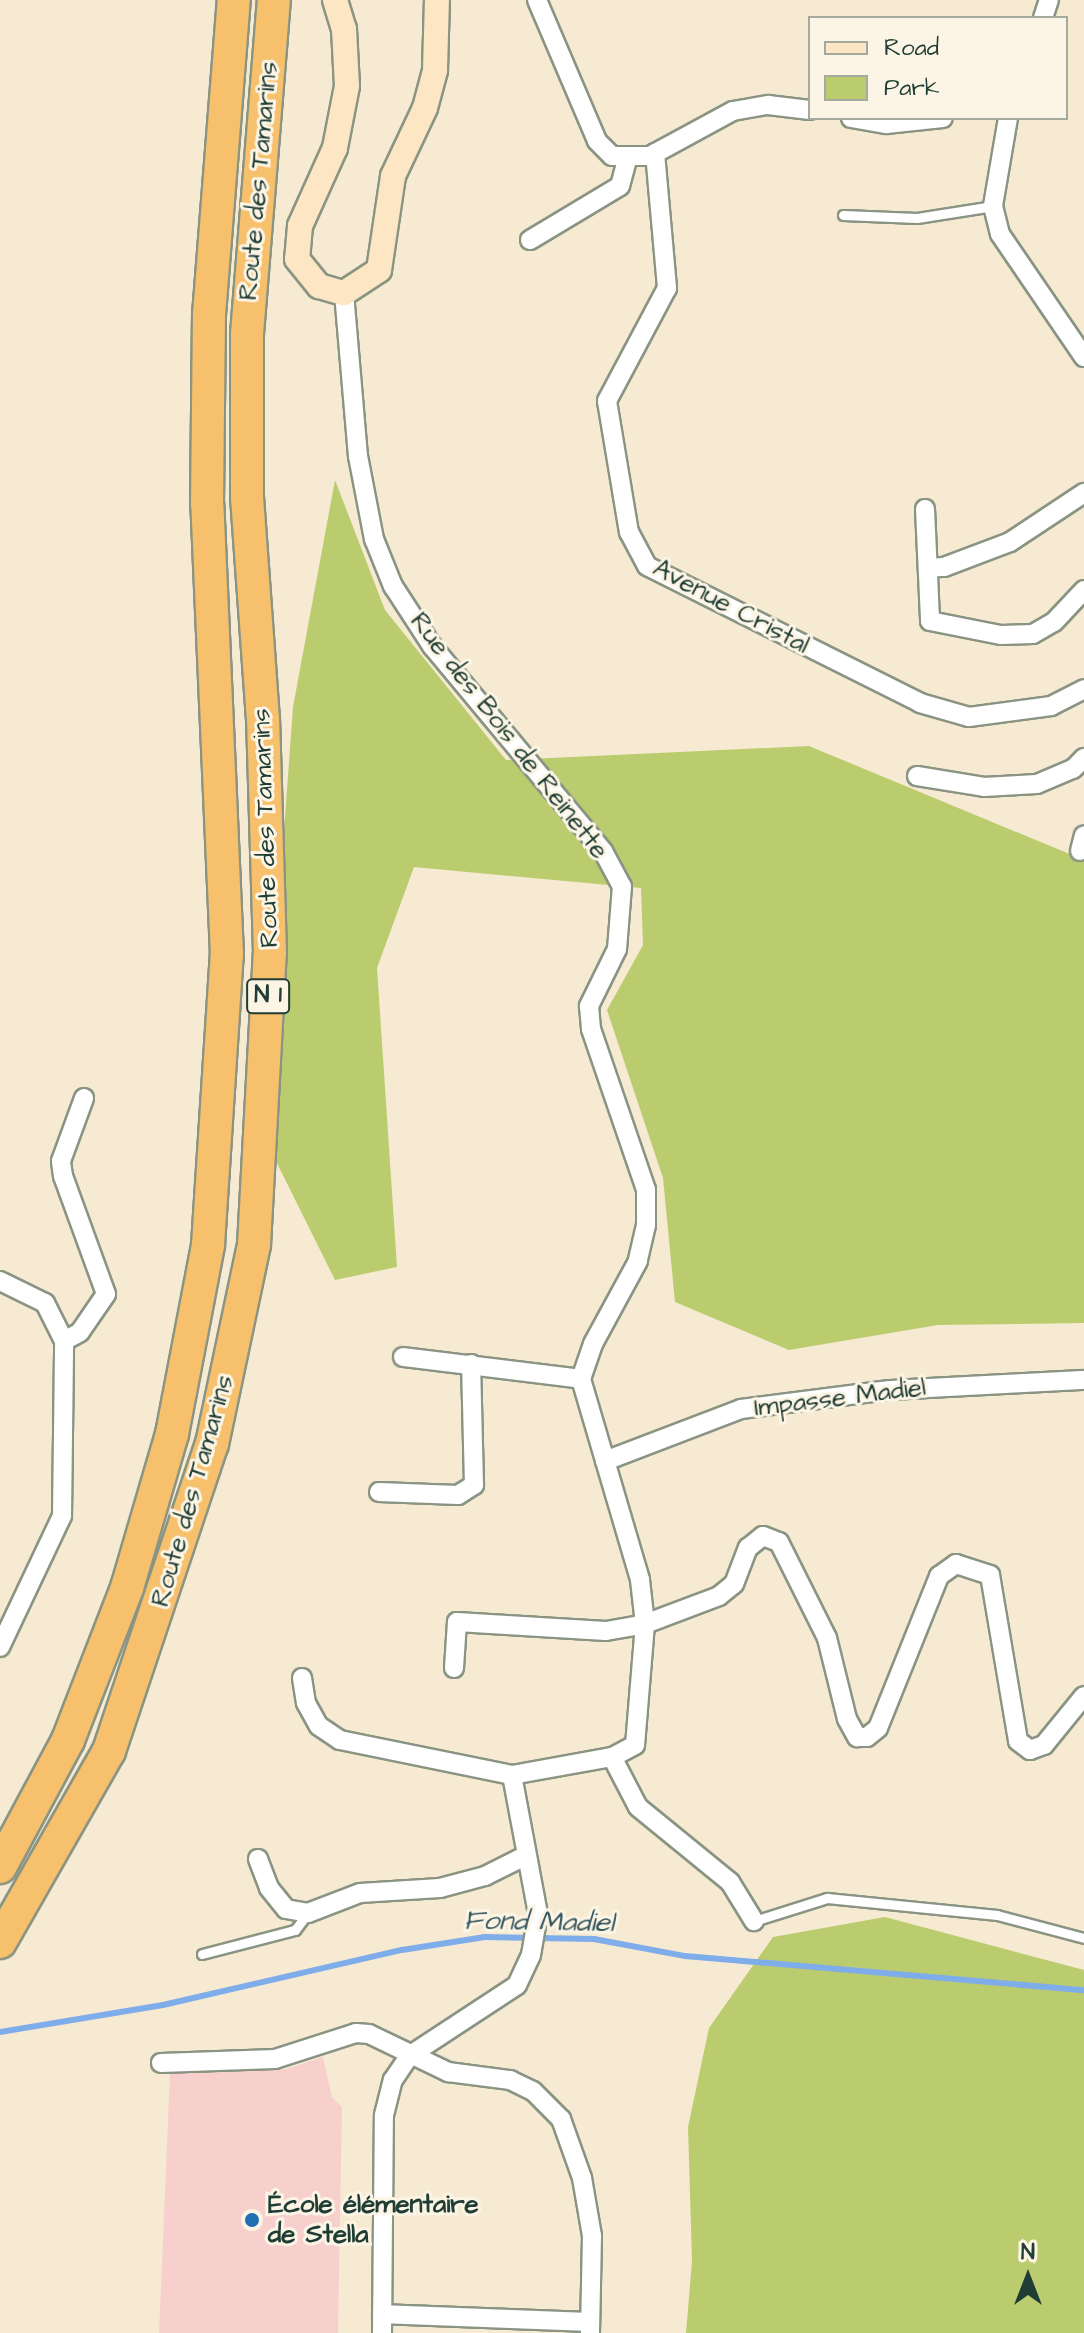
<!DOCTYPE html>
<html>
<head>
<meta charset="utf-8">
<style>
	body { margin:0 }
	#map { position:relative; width:1084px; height:2333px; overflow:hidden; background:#f6ead2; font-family:"Architects Daughter",sans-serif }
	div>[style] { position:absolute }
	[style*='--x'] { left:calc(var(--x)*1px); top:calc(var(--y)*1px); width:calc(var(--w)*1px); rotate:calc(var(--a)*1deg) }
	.built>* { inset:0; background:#f7d0ce }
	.green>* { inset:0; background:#bbcc6e }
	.stream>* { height:6px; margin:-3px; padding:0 3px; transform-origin:3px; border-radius:3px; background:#7fade9 }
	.roads { filter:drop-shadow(2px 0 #8a9483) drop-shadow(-2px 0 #8a9483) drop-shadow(0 2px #8a9483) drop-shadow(0 -2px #8a9483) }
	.lane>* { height:9px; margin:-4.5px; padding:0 4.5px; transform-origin:4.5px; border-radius:4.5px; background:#fff }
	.street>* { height:18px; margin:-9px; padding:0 9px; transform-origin:9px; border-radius:9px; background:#fff }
	.secondary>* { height:24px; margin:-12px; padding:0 12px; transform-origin:12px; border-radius:12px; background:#fce6c4 }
	.highway>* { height:32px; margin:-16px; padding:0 16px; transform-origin:16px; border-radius:16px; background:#f7c06c }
	.dots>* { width:22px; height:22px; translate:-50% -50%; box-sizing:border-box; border:4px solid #fcf5e5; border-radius:50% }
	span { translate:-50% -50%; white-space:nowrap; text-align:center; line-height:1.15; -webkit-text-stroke:6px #fcf5e5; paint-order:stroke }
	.shield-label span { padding:2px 6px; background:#fcf5e5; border:2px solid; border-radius:6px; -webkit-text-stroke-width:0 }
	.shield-label { font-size:24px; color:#1f3d34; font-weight:700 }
	.street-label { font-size:26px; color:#1f3d34 }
	.poi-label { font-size:26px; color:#1f3d34; font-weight:700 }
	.left { translate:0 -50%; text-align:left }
	.water-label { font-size:28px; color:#375961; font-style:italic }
	.legend { position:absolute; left:808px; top:16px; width:260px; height:104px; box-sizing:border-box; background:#fcf5e5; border:2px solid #a4ab9e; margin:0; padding:10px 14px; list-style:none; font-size:24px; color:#1f3d34 }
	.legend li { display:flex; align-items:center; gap:16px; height:40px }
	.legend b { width:40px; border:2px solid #a4ab9e }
	.north { position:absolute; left:988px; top:2237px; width:80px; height:80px; -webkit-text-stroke:6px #fcf5e5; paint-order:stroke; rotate:0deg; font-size:22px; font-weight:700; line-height:32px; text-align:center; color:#1f3d34 }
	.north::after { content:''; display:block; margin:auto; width:28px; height:36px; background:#1f3d34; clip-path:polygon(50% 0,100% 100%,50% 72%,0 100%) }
</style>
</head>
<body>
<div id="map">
	<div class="built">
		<div style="clip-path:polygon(323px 2057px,332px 2097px,342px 2107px,338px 2333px,159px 2333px,170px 2073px,286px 2069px)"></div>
	</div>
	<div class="green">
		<div style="clip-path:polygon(335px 480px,385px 610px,506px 760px,809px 746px,1084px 860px,1084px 1323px,938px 1325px,789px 1350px,675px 1302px,663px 1178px,607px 1010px,643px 945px,641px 888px,414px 867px,377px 968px,397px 1267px,335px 1280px,262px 1133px,293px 707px)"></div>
		<div style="clip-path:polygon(885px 1917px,1084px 1970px,1084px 2333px,686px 2333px,692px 2261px,688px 2127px,709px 2028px,773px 1937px)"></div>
	</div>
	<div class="stream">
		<div style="--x:0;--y:2032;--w:165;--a:-9.4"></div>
		<div style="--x:163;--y:2005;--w:245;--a:-13"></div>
		<div style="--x:402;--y:1950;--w:84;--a:-8.9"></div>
		<div style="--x:485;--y:1937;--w:109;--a:1.1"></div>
		<div style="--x:594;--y:1939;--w:93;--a:10.6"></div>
		<div style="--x:685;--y:1956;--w:400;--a:4.9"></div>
	</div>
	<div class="roads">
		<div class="lane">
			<div style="--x:843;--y:215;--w:74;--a:2.3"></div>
			<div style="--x:917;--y:218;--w:77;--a:-9"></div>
			<div style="--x:754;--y:1921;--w:77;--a:-17.5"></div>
			<div style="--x:827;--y:1898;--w:171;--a:5.7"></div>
			<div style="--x:997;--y:1915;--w:90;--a:14.8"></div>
			<div style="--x:202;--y:1954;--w:96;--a:-14.5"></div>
			<div style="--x:295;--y:1930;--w:21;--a:-53"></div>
		</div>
		<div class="street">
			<div style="--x:537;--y:0;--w:153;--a:66.9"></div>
			<div style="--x:597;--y:141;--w:21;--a:45"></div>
			<div style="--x:612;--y:156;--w:38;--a:0"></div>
			<div style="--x:650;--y:156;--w:94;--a:-28.5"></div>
			<div style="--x:733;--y:111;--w:36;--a:-10"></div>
			<div style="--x:768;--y:105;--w:42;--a:6.8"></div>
			<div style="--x:1043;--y:18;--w:19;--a:-72"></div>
			<div style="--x:851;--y:118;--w:36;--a:10"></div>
			<div style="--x:886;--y:124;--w:57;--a:-6"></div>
			<div style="--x:1008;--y:118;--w:89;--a:99.7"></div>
			<div style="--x:993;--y:206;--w:29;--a:76"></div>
			<div style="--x:1000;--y:234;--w:149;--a:55.7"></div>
			<div style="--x:655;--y:153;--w:136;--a:84.9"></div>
			<div style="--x:667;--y:288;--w:128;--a:118"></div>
			<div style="--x:607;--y:401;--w:133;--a:80.5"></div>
			<div style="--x:629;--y:532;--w:38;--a:62"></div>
			<div style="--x:647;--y:566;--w:305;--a:26.6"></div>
			<div style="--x:920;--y:703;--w:51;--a:15.9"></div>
			<div style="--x:969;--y:717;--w:83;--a:-7.6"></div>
			<div style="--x:1051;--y:706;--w:37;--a:-27"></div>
			<div style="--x:530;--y:240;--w:105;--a:-31"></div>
			<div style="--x:620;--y:186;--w:28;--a:-75"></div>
			<div style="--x:344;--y:293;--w:164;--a:85.1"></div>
			<div style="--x:358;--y:456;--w:85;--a:79.1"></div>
			<div style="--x:374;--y:539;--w:51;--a:68"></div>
			<div style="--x:393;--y:586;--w:72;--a:57"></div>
			<div style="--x:432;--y:646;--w:267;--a:50.2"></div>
			<div style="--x:603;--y:851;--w:40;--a:62"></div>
			<div style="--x:622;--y:886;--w:63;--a:94.5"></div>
			<div style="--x:617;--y:949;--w:64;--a:116.2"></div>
			<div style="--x:589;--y:1006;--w:23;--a:85"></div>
			<div style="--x:591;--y:1029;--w:170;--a:71.1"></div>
			<div style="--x:646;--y:1190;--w:35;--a:90"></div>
			<div style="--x:646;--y:1225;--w:37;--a:103"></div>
			<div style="--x:638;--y:1261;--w:94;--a:118.5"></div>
			<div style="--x:593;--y:1344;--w:37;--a:109"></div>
			<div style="--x:581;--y:1379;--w:209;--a:73.6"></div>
			<div style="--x:640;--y:1580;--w:44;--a:83.5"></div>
			<div style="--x:645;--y:1624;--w:121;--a:94.7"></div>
			<div style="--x:635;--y:1745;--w:26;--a:152"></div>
			<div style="--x:925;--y:509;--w:112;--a:87.4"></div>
			<div style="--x:930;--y:621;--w:72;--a:11.2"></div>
			<div style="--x:1001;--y:635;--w:32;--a:-2"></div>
			<div style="--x:1033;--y:634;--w:24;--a:-30"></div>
			<div style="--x:1054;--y:622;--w:44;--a:-46.8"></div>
			<div style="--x:928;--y:568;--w:16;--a:-4"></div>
			<div style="--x:944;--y:567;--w:71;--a:-20.7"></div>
			<div style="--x:1010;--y:542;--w:89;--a:-33.5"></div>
			<div style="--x:917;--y:776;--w:68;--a:9.3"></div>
			<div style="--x:984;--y:787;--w:53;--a:-3.2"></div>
			<div style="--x:1037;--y:784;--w:39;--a:-23"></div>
			<div style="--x:1073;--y:769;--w:16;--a:-45"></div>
			<div style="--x:1080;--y:851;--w:16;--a:-76"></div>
			<div style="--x:0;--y:1281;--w:50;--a:26.1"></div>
			<div style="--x:45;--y:1303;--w:42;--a:63.4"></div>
			<div style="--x:403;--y:1357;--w:179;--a:7"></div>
			<div style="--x:605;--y:1461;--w:146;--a:-20.9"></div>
			<div style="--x:741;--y:1409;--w:150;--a:-7.3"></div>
			<div style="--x:890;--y:1390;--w:194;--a:-3"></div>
			<div style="--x:379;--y:1492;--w:79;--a:2.2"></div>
			<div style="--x:458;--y:1495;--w:19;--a:-32"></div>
			<div style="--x:474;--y:1485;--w:121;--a:-91.4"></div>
			<div style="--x:0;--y:1647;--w:145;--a:-64.7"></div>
			<div style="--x:62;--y:1516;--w:175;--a:-89.3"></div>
			<div style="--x:64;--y:1341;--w:18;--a:-29"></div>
			<div style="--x:80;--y:1332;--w:46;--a:-55.6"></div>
			<div style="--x:106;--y:1294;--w:126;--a:-110"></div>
			<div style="--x:63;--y:1176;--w:15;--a:-98"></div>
			<div style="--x:61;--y:1161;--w:67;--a:-69.9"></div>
			<div style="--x:454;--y:1668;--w:46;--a:-86.3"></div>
			<div style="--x:457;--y:1622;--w:149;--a:3.5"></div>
			<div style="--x:606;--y:1631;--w:40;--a:-10"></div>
			<div style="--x:645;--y:1624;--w:79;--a:-20.7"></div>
			<div style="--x:719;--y:1596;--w:19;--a:-39"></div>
			<div style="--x:734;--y:1584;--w:39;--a:-69"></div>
			<div style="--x:748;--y:1548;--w:19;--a:-39"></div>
			<div style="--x:763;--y:1536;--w:17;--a:21"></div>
			<div style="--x:779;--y:1542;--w:107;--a:63.4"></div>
			<div style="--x:827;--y:1638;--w:83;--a:76.1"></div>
			<div style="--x:847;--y:1719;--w:21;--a:61"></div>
			<div style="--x:857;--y:1737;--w:10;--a:0"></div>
			<div style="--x:867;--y:1737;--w:14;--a:-39"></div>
			<div style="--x:878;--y:1728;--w:164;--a:-68.1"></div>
			<div style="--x:939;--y:1576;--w:21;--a:-35"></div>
			<div style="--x:956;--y:1564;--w:36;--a:18"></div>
			<div style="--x:990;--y:1575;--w:168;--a:80.4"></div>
			<div style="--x:1018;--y:1741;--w:15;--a:37"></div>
			<div style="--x:1030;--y:1750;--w:15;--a:-20"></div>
			<div style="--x:1044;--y:1745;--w:63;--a:-50.8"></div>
			<div style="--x:302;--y:1678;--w:25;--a:81"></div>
			<div style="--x:306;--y:1703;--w:26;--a:61"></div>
			<div style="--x:319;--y:1726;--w:25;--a:34"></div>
			<div style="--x:340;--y:1740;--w:176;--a:11.5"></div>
			<div style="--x:512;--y:1775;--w:102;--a:-10.2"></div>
			<div style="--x:612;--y:1757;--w:56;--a:62.5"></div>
			<div style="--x:638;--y:1807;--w:119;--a:39.2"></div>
			<div style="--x:730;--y:1882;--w:46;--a:58.4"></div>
			<div style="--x:258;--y:1859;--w:31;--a:69"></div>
			<div style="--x:269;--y:1888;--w:27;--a:51"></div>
			<div style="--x:286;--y:1909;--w:22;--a:10"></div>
			<div style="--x:308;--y:1913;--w:56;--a:-21"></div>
			<div style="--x:360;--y:1893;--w:80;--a:-3.6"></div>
			<div style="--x:440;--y:1888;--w:47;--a:-14.9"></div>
			<div style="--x:485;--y:1876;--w:45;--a:-26.6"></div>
			<div style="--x:161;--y:2063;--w:114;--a:-2"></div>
			<div style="--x:275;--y:2059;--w:85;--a:-17.8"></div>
			<div style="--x:356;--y:2033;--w:13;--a:4"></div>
			<div style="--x:369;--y:2034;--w:88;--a:25.7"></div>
			<div style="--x:448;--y:2072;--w:63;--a:7.4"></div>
			<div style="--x:510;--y:2080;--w:25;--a:26"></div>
			<div style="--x:533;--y:2091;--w:40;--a:45"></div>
			<div style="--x:561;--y:2119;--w:63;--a:70.4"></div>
			<div style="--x:582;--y:2178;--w:59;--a:80.2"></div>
			<div style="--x:592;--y:2236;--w:97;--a:91.2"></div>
			<div style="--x:382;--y:2314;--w:205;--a:2.2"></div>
			<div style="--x:382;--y:2333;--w:218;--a:-89.5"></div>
			<div style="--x:384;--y:2115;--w:36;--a:-76"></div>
			<div style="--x:393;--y:2080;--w:29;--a:-56"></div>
			<div style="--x:409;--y:2056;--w:129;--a:-33.3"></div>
			<div style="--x:517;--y:1985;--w:33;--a:-65"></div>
			<div style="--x:531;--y:1955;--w:42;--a:-80.3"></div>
			<div style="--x:538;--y:1914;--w:141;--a:-100.6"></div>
		</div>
		<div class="secondary">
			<div style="--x:335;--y:0;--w:30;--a:73"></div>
			<div style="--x:344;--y:29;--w:57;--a:87"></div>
			<div style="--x:347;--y:86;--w:63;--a:101"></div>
			<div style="--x:335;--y:148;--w:85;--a:114.2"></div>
			<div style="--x:300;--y:226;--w:33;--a:95"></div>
			<div style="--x:297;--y:259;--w:35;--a:51"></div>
			<div style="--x:319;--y:286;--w:26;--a:16"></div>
			<div style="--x:344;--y:293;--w:42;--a:-33.3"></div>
			<div style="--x:379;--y:270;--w:95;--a:-81.5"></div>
			<div style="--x:393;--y:176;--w:75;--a:-64.8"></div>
			<div style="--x:425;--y:108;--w:39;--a:-75"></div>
			<div style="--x:435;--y:70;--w:70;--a:-88.4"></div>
		</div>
		<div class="highway">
			<div style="--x:0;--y:1867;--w:144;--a:-61.8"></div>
			<div style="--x:68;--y:1740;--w:163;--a:-68.8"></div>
			<div style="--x:127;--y:1588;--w:160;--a:-73.7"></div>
			<div style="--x:172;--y:1434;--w:192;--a:-79.2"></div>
			<div style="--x:208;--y:1245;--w:291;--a:-86.3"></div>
			<div style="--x:227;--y:955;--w:451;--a:-92.5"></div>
			<div style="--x:207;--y:504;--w:189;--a:-89.4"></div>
			<div style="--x:209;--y:315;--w:316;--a:-85.5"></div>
			<div style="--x:0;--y:1942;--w:220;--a:-60.3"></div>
			<div style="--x:109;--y:1751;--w:324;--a:-71.5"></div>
			<div style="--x:212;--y:1444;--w:203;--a:-78.1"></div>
			<div style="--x:254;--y:1245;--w:292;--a:-86.9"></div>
			<div style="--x:270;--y:953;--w:233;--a:-91.7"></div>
			<div style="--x:263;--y:720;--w:223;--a:-94.1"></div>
			<div style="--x:247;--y:498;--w:164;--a:-90"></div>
			<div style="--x:247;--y:334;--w:335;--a:-85.4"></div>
		</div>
	</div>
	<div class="dots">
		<div style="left:252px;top:2220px;background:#1f6fb2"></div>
	</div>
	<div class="shield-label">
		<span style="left:268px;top:996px">N 1</span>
	</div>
	<div class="street-label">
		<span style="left:259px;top:181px;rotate:-85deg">Route des Tamarins</span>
		<span style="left:731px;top:607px;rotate:28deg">Avenue Cristal</span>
		<span style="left:509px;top:736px;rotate:52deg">Rue des Bois de Reinette</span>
		<span style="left:266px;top:828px;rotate:-92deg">Route des Tamarins</span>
		<span style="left:840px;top:1398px;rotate:-7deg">Impasse Madiel</span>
		<span style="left:193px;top:1491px;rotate:-74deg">Route des Tamarins</span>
	</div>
	<div class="poi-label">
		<span class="left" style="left:268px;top:2220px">École élémentaire<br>de Stella</span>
	</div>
	<div class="water-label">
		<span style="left:539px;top:1922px;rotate:1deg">Fond Madiel</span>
	</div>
	<ul class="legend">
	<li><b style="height:10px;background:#fce6c4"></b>Road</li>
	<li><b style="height:22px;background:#bbcc6e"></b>Park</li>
	</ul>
	<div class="north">N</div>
</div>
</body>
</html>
